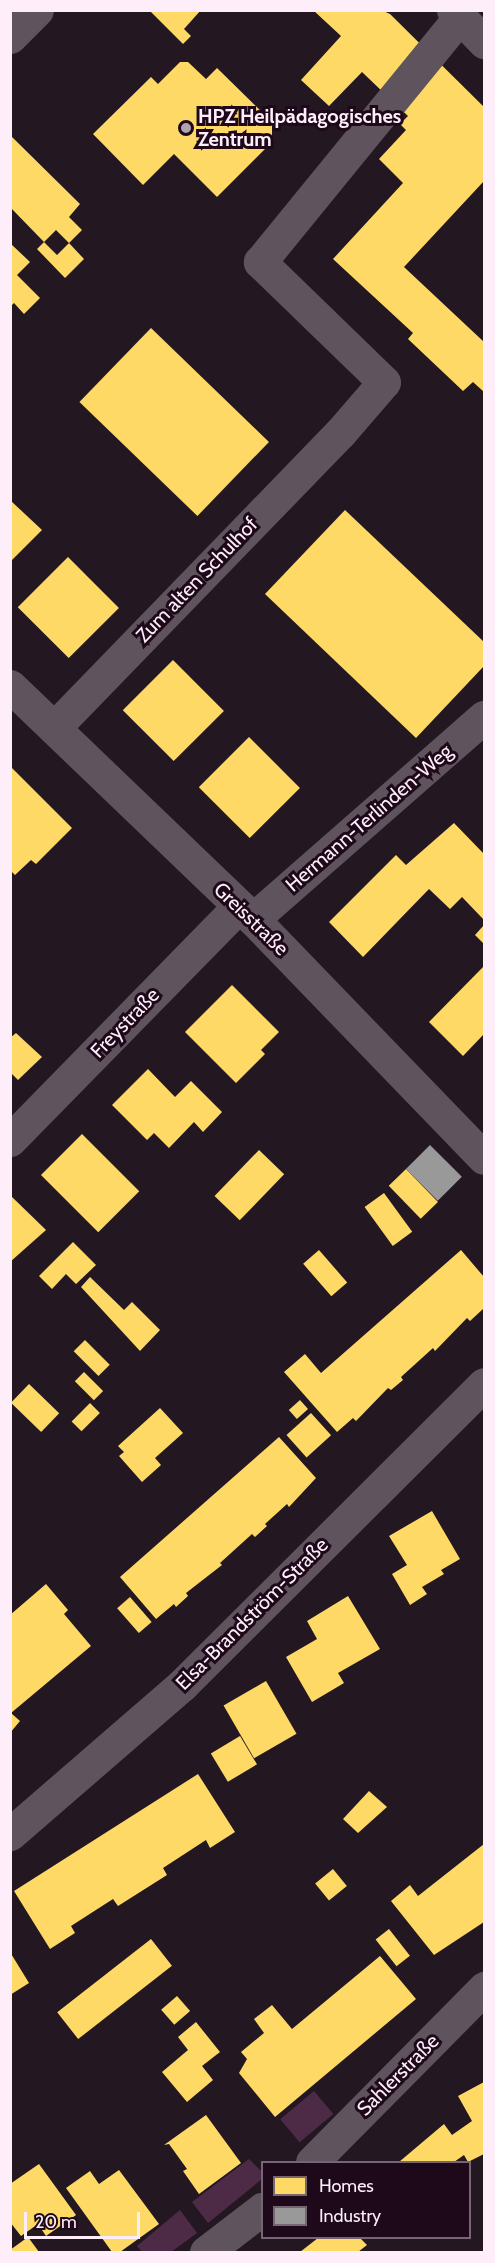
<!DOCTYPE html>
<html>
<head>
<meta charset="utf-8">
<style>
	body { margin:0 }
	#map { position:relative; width:495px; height:2263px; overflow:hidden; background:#231822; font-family:Cabin,sans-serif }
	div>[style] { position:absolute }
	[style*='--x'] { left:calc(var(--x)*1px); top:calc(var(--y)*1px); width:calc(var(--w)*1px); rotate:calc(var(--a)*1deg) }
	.green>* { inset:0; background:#4d2b47; transform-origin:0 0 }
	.homes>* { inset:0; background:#ffd966; transform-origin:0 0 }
	.industry>* { inset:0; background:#999; transform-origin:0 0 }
	.minor>* { height:33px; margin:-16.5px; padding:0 16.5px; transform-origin:16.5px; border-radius:16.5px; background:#5f545e }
	.dots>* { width:16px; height:16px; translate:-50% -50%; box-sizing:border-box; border:3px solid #1e091b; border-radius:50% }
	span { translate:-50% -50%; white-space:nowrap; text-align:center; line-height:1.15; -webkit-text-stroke:6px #1e091b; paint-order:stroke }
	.poi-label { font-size:20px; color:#fdeefa; font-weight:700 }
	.left { translate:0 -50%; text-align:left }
	.street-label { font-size:20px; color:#fdeefa }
	.frame { position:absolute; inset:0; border:12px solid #fdeefa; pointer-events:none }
	.legend { position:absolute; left:261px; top:2161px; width:210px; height:78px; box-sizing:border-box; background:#1e091b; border:2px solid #776574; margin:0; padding:8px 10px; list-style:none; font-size:18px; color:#fdeefa }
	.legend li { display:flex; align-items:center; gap:12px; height:30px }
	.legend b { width:30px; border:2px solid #776574 }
	.scale { position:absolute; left:24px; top:2212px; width:116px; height:27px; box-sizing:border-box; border:3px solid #fdeefa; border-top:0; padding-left:8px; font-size:18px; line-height:21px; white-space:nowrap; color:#fdeefa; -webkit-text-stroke:4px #1e091b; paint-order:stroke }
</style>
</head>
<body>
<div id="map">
	<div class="green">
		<div style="left:314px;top:2091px;width:30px;height:44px;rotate:50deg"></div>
		<div style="clip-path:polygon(249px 2159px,262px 2172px,262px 2179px,208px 2223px,192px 2202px)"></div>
		<div style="clip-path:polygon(180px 2210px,197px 2233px,171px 2252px,142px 2252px,137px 2246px)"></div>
	</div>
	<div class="homes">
		<div style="clip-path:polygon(149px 10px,201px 10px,184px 29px,191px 36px,183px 44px)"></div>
		<div style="clip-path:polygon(313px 10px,381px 10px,390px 14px,484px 107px,484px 181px,404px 267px,484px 342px,484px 392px,473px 382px,463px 391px,408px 339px,413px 333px,333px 259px,403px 183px,379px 159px,406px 130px,400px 124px,408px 116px,362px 72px,329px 106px,301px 80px,341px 36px)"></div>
		<div style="clip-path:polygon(180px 62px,188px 62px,206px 79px,217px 68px,272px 122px,272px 142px,217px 197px,174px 154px,143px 185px,93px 134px,151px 77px,158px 84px)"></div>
		<div style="clip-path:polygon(10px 135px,80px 204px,69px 217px,82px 230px,69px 243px,56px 230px,44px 242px,10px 207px)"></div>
		<div style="clip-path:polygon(44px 242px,57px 255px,69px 243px,84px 259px,65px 278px,37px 249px)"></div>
		<div style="clip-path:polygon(10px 243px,30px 262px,17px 275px,40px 298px,24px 314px,14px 303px,10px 307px)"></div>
		<div style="left:151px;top:328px;width:164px;height:103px;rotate:44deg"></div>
		<div style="clip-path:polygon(10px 500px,42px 530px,10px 562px)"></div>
		<div style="clip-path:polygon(345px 510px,484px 642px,484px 666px,416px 738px,265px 594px)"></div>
		<div style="left:68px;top:557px;width:72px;height:71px;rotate:45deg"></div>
		<div style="left:173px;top:660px;width:72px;height:71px;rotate:45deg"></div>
		<div style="left:249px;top:737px;width:72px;height:71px;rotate:45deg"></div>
		<div style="clip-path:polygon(10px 766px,72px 828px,36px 864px,31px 860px,15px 875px,10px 870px)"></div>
		<div style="clip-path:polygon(454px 823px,484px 854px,484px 920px,462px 897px,450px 909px,429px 889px,363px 957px,329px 922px,396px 855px,406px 865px)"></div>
		<div style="clip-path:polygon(484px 925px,484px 944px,475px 935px)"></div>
		<div style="clip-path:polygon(484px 966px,484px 1034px,463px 1056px,429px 1022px)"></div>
		<div style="clip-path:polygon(232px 985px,279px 1032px,261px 1050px,265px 1054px,236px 1083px,185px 1032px)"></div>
		<div style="clip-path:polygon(16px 1033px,42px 1057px,18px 1080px,10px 1072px,10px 1038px)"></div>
		<div style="clip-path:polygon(148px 1069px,175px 1097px,191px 1081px,222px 1112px,203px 1132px,194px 1122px,169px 1148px,154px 1133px,147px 1140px,112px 1105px)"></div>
		<div style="left:82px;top:1134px;width:81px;height:58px;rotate:45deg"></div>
		<div style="left:259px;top:1150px;width:35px;height:64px;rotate:44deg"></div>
		<div style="left:406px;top:1169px;width:46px;height:24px;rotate:46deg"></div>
		<div style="left:384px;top:1193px;width:48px;height:24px;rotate:54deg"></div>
		<div style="clip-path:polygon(10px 1195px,46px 1230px,10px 1262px)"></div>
		<div style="clip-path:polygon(73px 1242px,96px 1265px,76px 1284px,66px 1274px,52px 1289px,39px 1276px)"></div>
		<div style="left:319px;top:1250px;width:43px;height:21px;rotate:49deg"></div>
		<div style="clip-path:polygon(461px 1250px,484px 1277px,483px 1309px,470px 1321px,467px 1318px,435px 1351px,433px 1348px,401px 1377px,403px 1380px,391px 1390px,388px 1388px,356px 1421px,353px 1418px,337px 1432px,284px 1372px,305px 1354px,321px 1373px)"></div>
		<div style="clip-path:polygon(90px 1277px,124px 1310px,132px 1302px,160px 1330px,140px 1351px,81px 1287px)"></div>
		<div style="left:85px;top:1340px;width:35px;height:16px;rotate:45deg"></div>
		<div style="left:84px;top:1372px;width:27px;height:13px;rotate:45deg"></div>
		<div style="left:29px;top:1384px;width:42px;height:26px;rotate:44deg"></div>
		<div style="left:300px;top:1400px;width:12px;height:15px;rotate:48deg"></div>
		<div style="left:90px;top:1403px;width:14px;height:26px;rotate:45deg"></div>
		<div style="clip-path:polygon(160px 1408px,183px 1433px,155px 1458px,161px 1465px,142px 1482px,119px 1456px,124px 1452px,118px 1446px)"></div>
		<div style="left:311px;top:1413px;width:30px;height:33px;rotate:48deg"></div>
		<div style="clip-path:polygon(279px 1437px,316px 1478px,289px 1507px,287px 1504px,265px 1524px,267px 1526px,255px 1537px,252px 1534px,220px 1563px,222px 1565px,186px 1593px,188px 1596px,176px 1607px,174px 1604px,156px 1619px,120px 1577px)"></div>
		<div style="clip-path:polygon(432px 1511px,460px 1559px,441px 1570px,444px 1574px,422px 1587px,427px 1594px,410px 1605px,392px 1574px,407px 1565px,389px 1536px)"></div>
		<div style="clip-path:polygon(46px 1584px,68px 1610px,64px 1614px,91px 1646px,11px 1713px,20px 1721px,10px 1733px,10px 1615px)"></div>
		<div style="clip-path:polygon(348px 1596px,380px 1649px,338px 1673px,344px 1683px,312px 1702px,286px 1657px,317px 1639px,307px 1621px)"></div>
		<div style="left:130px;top:1597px;width:33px;height:17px;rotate:49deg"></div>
		<div style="left:266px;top:1681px;width:61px;height:49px;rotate:60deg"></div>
		<div style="left:240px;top:1736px;width:33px;height:34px;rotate:59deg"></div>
		<div style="clip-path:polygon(198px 1774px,235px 1832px,210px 1848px,206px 1840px,163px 1868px,167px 1875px,118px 1906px,113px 1899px,71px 1926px,75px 1933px,50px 1949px,14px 1891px)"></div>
		<div style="clip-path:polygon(369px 1791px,387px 1807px,358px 1833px,343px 1819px)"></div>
		<div style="clip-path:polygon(484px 1844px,484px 1922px,434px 1955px,391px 1901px,410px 1885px,418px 1896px)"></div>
		<div style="left:333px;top:1869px;width:22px;height:23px;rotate:51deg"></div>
		<div style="left:389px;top:1929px;width:34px;height:17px;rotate:52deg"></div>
		<div style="left:151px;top:1939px;width:34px;height:119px;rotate:52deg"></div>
		<div style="clip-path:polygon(10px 1952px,29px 1983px,10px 1995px)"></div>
		<div style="clip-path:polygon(380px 1956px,416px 1999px,275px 2117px,239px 2073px,247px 2059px,241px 2052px,264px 2033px,254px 2019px,272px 2005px,292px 2029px)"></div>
		<div style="left:177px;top:1996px;width:20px;height:21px;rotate:49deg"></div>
		<div style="clip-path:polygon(196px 2022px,220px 2052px,202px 2066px,213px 2080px,187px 2102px,162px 2072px,188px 2050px,178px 2037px)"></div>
		<div style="clip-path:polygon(484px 2082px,484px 2154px,468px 2162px,464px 2155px,454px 2162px,399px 2162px,444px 2124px,452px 2135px,472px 2121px,458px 2096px)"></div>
		<div style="clip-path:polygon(206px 2115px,241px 2163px,199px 2194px,183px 2171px,187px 2169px,169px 2144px,164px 2145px)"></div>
		<div style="clip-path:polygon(39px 2164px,76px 2215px,46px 2236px,38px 2224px,21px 2236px,10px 2222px,10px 2184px)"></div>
		<div style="clip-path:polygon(119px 2170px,159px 2224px,120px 2252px,112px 2252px,66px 2188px,90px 2171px,99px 2184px)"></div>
		<div style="clip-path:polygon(28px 2237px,39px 2252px,10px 2252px,10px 2250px)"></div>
		<div style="clip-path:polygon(318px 2238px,360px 2238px,367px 2245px,358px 2252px,300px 2252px)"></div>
	</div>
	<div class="industry">
		<div style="left:430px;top:1145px;width:45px;height:34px;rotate:45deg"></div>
	</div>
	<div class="minor">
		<div style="--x:453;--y:10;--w:45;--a:45.9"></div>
		<div style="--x:10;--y:37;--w:38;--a:-45"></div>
		<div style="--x:10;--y:686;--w:337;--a:43.8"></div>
		<div style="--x:253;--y:919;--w:332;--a:46"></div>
		<div style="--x:54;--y:728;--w:411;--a:-45.9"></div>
		<div style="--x:340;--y:433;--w:67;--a:-49.2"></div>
		<div style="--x:384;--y:382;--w:173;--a:-135.9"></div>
		<div style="--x:260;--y:262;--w:316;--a:-50.8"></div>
		<div style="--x:253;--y:919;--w:307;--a:-41.2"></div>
		<div style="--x:10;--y:1140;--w:327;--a:-45.6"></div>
		<div style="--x:10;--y:1834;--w:228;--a:-40.9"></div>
		<div style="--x:182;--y:1685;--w:426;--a:-44.9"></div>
		<div style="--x:312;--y:2162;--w:245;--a:-45.3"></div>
		<div style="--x:206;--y:2252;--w:71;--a:-37.5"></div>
	</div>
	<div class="dots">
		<div style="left:186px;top:128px;background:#b1a3ae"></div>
	</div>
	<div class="poi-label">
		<span class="left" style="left:198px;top:128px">HPZ Heilpädagogisches<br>Zentrum</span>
	</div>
	<div class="street-label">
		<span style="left:197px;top:580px;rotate:-46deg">Zum alten Schulhof</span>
		<span style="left:369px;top:818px;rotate:-41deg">Hermann-Terlinden-Weg</span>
		<span style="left:251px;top:919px;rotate:44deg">Greisstraße</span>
		<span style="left:125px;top:1023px;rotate:-46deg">Freystraße</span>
		<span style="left:252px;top:1614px;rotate:-45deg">Elsa-Brandström-Straße</span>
		<span style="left:398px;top:2075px;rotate:-45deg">Sahlerstraße</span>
	</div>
	<div class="frame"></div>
	<ul class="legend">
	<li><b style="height:16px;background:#ffd966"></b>Homes</li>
	<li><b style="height:16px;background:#999"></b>Industry</li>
	</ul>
	<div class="scale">20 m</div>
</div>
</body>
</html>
